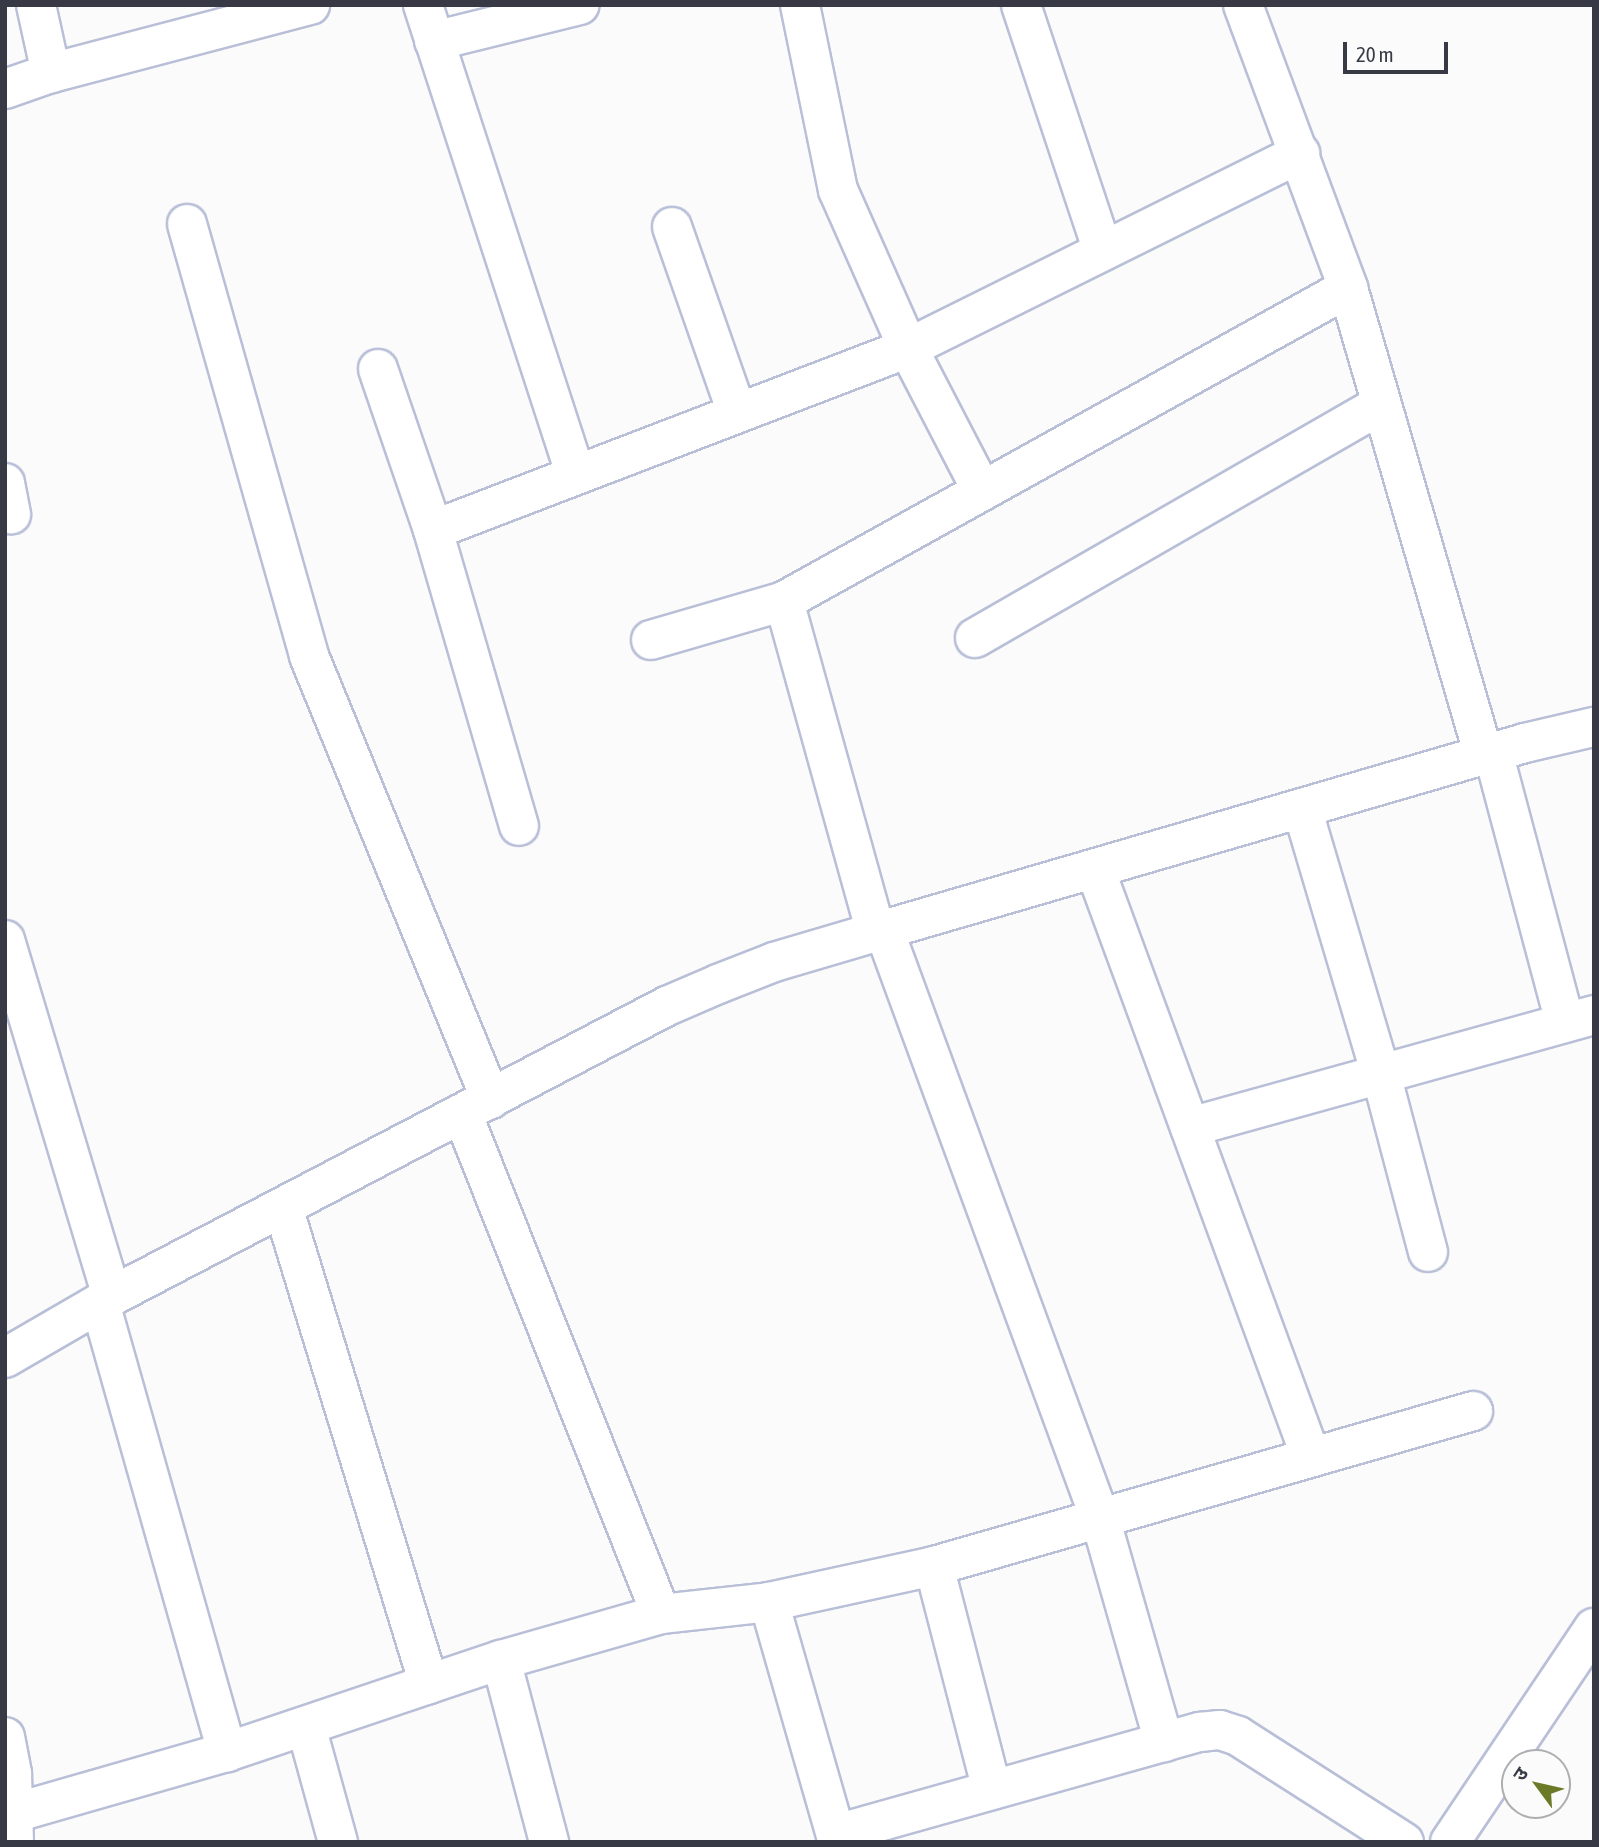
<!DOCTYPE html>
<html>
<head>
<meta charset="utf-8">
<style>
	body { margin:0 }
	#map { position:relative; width:1599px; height:1847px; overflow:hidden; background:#fbfbfb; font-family:"Asap Condensed","Noto Sans Devanagari",sans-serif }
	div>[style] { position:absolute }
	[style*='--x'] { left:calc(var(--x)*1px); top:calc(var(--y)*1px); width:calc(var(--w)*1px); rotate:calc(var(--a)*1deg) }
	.roads { filter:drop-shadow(2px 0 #b8bfd7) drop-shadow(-2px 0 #b8bfd7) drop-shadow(0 2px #b8bfd7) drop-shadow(0 -2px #b8bfd7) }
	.minor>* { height:38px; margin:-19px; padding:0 19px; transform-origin:19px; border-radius:19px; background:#fff }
	.major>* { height:38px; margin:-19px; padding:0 19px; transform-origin:19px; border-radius:19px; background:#fff }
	span { translate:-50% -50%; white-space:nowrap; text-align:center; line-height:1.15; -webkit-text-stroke:6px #fbfbfb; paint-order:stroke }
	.frame { position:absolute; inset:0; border:7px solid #373a44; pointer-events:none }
	.north { position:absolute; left:1501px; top:1749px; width:70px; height:70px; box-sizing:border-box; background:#fbfbfb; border:2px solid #adaeb2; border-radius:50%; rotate:303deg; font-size:19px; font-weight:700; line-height:28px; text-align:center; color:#373a44 }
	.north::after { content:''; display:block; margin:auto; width:24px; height:32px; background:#6b7a27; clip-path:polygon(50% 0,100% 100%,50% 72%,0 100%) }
	.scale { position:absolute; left:1343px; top:42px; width:105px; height:32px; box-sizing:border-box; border:4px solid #373a44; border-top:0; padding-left:9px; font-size:21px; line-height:24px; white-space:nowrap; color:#373a44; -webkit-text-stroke:5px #fbfbfb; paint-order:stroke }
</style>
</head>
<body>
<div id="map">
	<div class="roads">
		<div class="minor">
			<div style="--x:36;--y:5;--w:70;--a:77.6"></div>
			<div style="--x:423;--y:5;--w:494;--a:72"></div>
			<div style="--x:800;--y:5;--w:189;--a:78.4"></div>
			<div style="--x:838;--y:190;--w:173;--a:66.1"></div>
			<div style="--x:908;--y:348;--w:161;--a:62.6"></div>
			<div style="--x:1021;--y:5;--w:259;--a:71.6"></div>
			<div style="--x:1243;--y:5;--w:302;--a:69.6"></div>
			<div style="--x:1348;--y:288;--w:486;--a:73.8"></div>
			<div style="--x:434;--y:41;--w:150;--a:-13.9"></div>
			<div style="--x:5;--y:89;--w:49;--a:-19.2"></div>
			<div style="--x:51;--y:73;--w:268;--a:-14.7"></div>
			<div style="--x:187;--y:224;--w:449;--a:74.2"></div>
			<div style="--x:309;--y:656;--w:479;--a:67.7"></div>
			<div style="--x:672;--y:227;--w:197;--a:70.7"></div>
			<div style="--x:378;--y:369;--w:170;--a:71.1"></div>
			<div style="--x:433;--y:530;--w:308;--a:73.8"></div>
			<div style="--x:5;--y:483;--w:32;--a:79"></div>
			<div style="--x:433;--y:530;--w:509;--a:-20.96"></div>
			<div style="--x:908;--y:348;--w:438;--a:-26.4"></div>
			<div style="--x:784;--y:601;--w:344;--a:74.5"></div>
			<div style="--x:975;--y:638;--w:468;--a:-29.9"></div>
			<div style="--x:651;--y:640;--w:139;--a:-16.3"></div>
			<div style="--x:784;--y:601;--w:645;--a:-29.03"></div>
			<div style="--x:1493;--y:752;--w:280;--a:75.1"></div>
			<div style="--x:1302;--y:808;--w:277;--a:73.5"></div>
			<div style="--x:1381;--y:1074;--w:184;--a:75.2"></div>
			<div style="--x:1095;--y:869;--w:626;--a:69.83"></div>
			<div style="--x:884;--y:930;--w:630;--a:69.84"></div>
			<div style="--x:1101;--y:1521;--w:230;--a:74.1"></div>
			<div style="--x:5;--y:940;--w:372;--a:73.3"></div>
			<div style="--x:462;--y:1113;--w:539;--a:68.34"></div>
			<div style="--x:1190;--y:1127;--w:419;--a:-15.5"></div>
			<div style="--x:283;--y:1207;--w:499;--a:73"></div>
			<div style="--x:100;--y:1303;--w:467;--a:74.2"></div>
			<div style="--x:5;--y:1358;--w:124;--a:-30.1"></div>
			<div style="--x:112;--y:1296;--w:626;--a:-27.59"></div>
			<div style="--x:667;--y:1006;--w:56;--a:-23.3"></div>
			<div style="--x:718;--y:984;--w:60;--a:-21.4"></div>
			<div style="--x:774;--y:962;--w:106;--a:-16.4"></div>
			<div style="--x:876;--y:932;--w:676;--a:-16.24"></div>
			<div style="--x:1525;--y:743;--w:71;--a:-13.1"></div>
			<div style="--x:934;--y:1566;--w:231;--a:75.5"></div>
			<div style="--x:769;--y:1602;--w:250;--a:74"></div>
			<div style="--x:501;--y:1660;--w:188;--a:75.2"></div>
			<div style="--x:306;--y:1726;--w:120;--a:74.6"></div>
			<div style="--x:5;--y:1737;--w:38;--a:79"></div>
			<div style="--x:12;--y:1774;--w:68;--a:88.3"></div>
			<div style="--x:14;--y:1813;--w:222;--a:-16"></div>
			<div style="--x:227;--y:1752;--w:289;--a:-18.6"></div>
			<div style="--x:501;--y:1660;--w:166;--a:-16"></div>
			<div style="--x:661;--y:1614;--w:109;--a:-6.3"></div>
			<div style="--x:769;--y:1602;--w:169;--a:-12.3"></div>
			<div style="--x:934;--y:1566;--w:561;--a:-16.04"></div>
			<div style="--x:836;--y:1834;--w:378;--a:-15.7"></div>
			<div style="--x:1200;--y:1732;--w:20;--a:-6"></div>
			<div style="--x:1220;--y:1730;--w:19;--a:18"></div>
			<div style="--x:1238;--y:1736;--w:197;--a:32.6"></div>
		</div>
		<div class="major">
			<div style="--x:1450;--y:1842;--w:258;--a:-56.1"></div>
		</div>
	</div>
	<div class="frame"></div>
	<div class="north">उ</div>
	<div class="scale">20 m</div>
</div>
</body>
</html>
